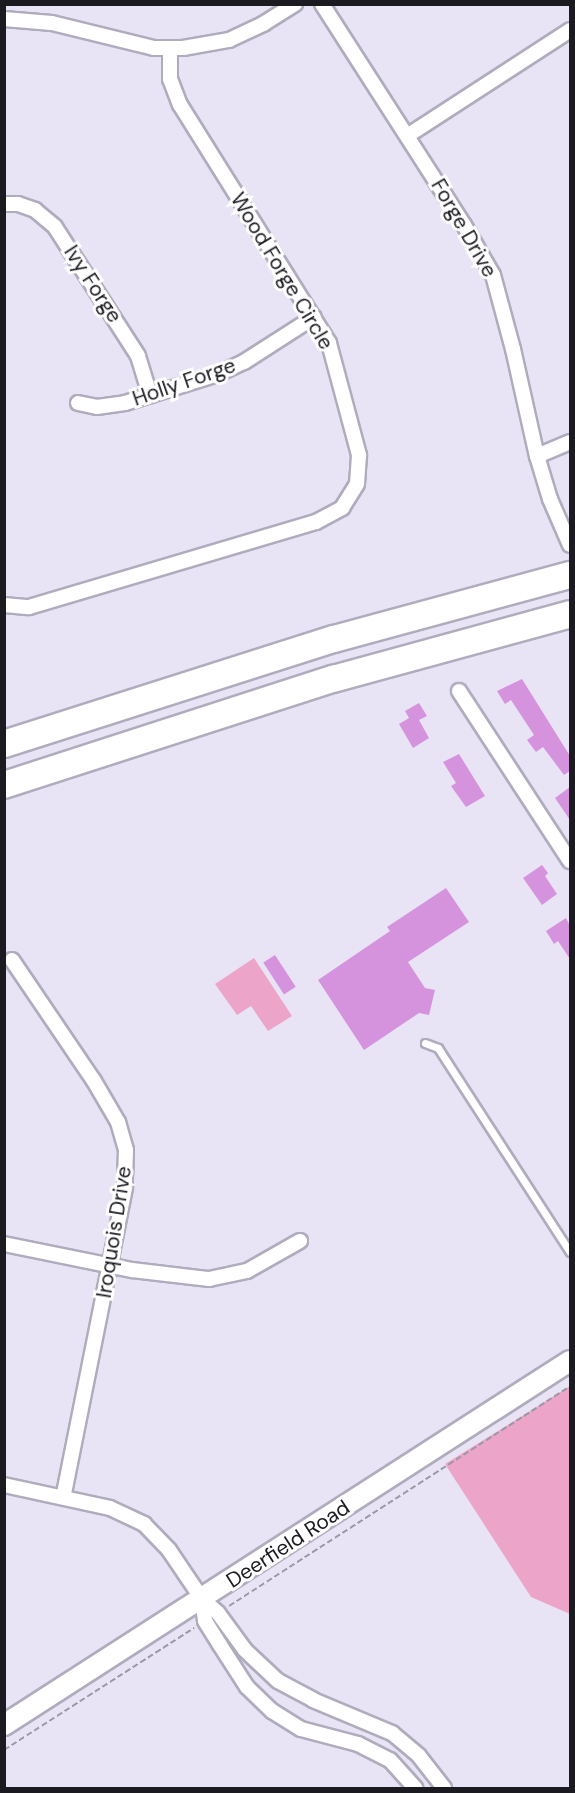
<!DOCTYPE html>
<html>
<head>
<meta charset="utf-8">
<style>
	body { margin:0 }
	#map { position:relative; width:575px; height:1793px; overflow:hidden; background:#e8e4f5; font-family:"DM Sans",sans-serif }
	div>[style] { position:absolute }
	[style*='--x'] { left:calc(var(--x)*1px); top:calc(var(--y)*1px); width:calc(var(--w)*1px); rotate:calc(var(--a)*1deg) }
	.green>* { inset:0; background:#eca5c8 }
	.building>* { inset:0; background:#d593de; transform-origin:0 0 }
	.path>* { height:2px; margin-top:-1px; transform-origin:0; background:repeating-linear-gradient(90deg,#9b98a5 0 6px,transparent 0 9px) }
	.roads { filter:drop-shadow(2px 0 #b0acbd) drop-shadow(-2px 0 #b0acbd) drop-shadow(0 2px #b0acbd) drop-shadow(0 -2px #b0acbd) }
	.lane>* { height:7px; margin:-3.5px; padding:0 3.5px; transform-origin:3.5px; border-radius:3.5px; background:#fff }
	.street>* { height:14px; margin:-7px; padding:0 7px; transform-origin:7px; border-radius:7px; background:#fff }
	.secondary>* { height:20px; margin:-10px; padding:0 10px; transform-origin:10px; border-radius:10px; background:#fff }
	.highway>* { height:26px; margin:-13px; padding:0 13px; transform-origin:13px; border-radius:13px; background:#fff }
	span { translate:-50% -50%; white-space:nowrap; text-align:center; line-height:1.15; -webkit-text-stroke:6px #fff; paint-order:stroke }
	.street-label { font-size:21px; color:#1b1a20 }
	.frame { position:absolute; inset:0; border:6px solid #1b1a20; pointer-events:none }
</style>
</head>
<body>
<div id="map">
	<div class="green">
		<div style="clip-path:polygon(254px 958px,292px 1016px,268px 1031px,251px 1006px,237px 1015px,215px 984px)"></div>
		<div style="clip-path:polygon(570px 1386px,570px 1614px,531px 1597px,445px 1464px)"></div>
	</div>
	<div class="building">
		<div style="clip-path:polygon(522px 679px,570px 756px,570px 771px,564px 775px,543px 747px,536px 752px,527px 740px,534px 735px,511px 700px,505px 704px,497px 691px)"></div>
		<div style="clip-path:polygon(419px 703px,427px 716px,419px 720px,429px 738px,413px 748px,399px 724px,409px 718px,405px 711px)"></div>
		<div style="clip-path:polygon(459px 754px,485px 796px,466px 807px,451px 786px,456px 783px,443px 762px)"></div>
		<div style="clip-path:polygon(570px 787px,570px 820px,555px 798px)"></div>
		<div style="clip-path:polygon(542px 865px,548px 873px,545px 876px,557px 894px,542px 905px,523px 878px)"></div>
		<div style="clip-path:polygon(446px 888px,469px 922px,408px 962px,425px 988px,435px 990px,429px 1015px,419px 1013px,364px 1050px,318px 980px,390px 931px,387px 927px)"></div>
		<div style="clip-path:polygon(566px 918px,570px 926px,570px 959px,558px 941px,554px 944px,546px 931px)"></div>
		<div style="left:275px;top:955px;width:38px;height:14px;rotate:57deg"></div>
	</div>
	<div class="path">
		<div style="--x:229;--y:1606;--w:406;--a:-32.8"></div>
		<div style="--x:4;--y:1750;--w:226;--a:-32.7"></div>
	</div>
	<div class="roads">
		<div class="lane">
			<div style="--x:425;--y:1043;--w:14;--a:21"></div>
			<div style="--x:438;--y:1048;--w:243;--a:57.1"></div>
		</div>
		<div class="street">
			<div style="--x:322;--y:4;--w:263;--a:57.3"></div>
			<div style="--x:464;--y:225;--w:58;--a:59.9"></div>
			<div style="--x:493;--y:275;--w:77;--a:74.9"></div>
			<div style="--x:513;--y:349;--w:110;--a:77.4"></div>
			<div style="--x:537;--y:456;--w:45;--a:73.2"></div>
			<div style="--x:550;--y:499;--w:50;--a:66.5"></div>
			<div style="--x:4;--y:19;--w:48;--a:4.8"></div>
			<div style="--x:52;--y:23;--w:105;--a:13.8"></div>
			<div style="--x:154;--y:48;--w:29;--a:0"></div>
			<div style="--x:183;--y:48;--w:47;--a:-9.9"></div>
			<div style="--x:229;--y:40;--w:38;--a:-25"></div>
			<div style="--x:263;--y:24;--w:38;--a:-32"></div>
			<div style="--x:407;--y:136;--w:194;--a:-33"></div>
			<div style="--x:4;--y:204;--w:14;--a:0"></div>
			<div style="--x:18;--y:204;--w:18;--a:19"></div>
			<div style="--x:35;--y:210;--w:26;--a:40"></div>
			<div style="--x:55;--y:227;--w:153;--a:57.2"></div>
			<div style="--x:138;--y:356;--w:41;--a:72.9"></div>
			<div style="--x:78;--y:403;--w:19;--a:12"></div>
			<div style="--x:97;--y:407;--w:28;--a:-8"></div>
			<div style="--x:125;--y:403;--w:97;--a:-17.3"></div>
			<div style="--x:218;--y:374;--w:29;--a:-25"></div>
			<div style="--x:244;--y:362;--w:83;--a:-32.7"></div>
			<div style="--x:537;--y:456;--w:36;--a:-23"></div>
			<div style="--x:4;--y:605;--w:25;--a:5"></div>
			<div style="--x:29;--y:607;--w:299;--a:-16.5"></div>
			<div style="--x:316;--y:522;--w:30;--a:-28"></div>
			<div style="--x:342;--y:508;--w:28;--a:-58"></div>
			<div style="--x:357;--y:484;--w:29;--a:-86"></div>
			<div style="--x:359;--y:455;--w:116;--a:-105"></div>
			<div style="--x:329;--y:343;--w:281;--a:-122"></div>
			<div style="--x:180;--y:105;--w:28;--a:-111"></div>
			<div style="--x:170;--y:79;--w:31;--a:-90"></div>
			<div style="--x:459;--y:691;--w:203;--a:56.9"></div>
			<div style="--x:12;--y:960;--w:146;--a:55.9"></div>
			<div style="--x:94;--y:1081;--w:48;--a:59.7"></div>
			<div style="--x:118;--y:1122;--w:29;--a:74"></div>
			<div style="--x:126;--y:1150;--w:38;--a:92"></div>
			<div style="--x:125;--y:1188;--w:315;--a:101.3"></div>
			<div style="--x:4;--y:1244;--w:131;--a:11.5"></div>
			<div style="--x:132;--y:1270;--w:78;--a:6.7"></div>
			<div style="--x:209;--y:1279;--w:39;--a:-12"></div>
			<div style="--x:247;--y:1271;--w:61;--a:-29.5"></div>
			<div style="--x:4;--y:1485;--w:108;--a:12.2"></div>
			<div style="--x:110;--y:1508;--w:38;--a:25"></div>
			<div style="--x:144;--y:1524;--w:36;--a:46"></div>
			<div style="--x:169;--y:1550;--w:59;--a:56"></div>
			<div style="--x:202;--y:1599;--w:21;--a:41"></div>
			<div style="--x:218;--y:1613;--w:46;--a:53.9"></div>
			<div style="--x:245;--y:1650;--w:45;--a:43.2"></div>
			<div style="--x:278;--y:1681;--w:40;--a:28"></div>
			<div style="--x:313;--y:1700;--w:86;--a:22.7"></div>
			<div style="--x:392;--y:1733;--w:35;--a:40"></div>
			<div style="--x:419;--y:1756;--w:41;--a:52"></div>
			<div style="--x:202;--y:1599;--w:22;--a:82"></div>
			<div style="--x:205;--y:1621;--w:28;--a:58"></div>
			<div style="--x:220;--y:1645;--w:50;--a:57.3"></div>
			<div style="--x:247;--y:1687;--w:35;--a:44"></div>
			<div style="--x:272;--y:1711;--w:34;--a:32"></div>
			<div style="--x:301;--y:1729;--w:59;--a:14.7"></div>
			<div style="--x:358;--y:1744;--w:36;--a:27"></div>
			<div style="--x:390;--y:1760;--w:38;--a:48"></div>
		</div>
		<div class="secondary">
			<div style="--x:4;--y:1725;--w:673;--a:-32.75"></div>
		</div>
		<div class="highway">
			<div style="--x:4;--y:744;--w:346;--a:-17.7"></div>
			<div style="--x:334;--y:639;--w:245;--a:-15.2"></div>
			<div style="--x:4;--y:785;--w:346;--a:-17.9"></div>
			<div style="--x:333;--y:679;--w:246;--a:-15.3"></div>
		</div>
	</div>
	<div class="street-label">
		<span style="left:464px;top:228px;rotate:60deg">Forge Drive</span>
		<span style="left:282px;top:271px;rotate:59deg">Wood Forge Circle</span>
		<span style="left:93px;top:284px;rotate:57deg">Ivy Forge</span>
		<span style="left:184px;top:382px;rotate:-19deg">Holly Forge</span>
		<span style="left:114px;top:1232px;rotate:-81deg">Iroquois Drive</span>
		<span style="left:288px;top:1544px;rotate:-33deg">Deerfield Road</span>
	</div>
	<div class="frame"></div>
</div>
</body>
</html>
